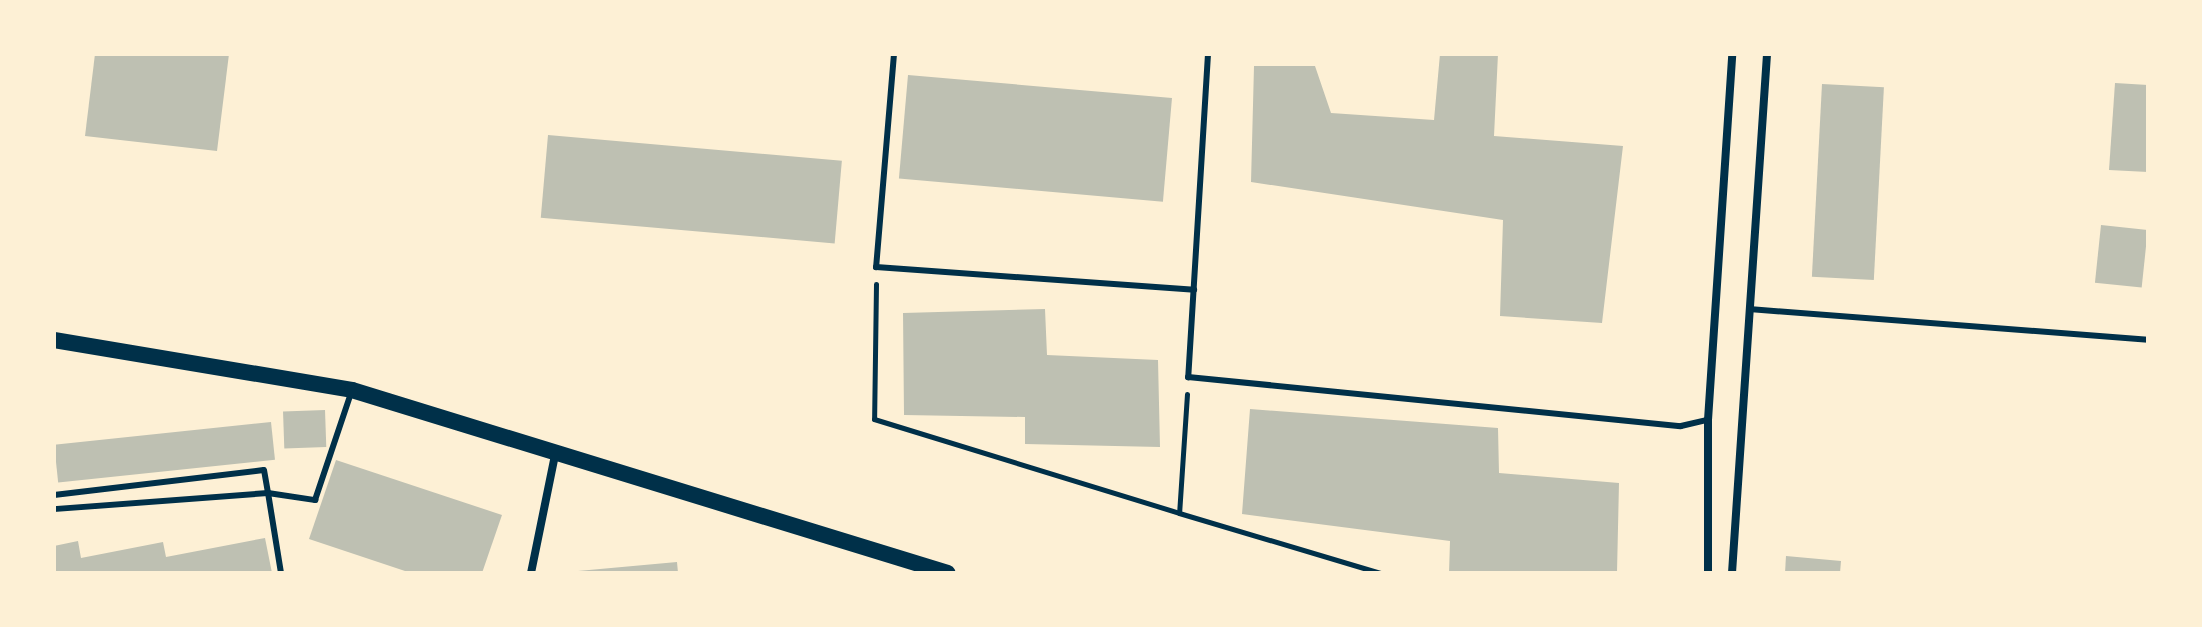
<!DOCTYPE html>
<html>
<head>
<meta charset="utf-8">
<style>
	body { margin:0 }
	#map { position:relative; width:2202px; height:627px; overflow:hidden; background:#fdf0d5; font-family:"Nunito Sans",sans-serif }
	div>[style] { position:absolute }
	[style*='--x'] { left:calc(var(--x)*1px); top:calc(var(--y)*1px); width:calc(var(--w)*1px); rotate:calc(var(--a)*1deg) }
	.building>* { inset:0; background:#bec0b2; transform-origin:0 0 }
	.path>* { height:5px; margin:-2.5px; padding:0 2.5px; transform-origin:2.5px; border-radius:2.5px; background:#003049 }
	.service>* { height:6px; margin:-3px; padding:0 3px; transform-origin:3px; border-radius:3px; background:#003049 }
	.minor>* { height:8px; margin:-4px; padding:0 4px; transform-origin:4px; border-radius:4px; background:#003049 }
	.secondary>* { height:16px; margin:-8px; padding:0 8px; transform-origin:8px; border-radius:8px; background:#003049 }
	span { translate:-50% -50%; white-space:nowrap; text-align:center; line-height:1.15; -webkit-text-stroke:8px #fdf0d5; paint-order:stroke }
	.frame { position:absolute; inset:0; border:56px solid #fdf0d5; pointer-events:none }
</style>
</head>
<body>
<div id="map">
	<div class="building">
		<div style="clip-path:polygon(95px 54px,229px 54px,217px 151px,85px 136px)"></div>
		<div style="clip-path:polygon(1440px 54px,1498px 54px,1494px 136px,1623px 146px,1602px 323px,1500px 316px,1503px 220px,1251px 182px,1254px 66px,1315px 66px,1331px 113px,1434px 120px)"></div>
		<div style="left:908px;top:75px;width:265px;height:104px;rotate:5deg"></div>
		<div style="clip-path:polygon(2115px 83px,2148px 85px,2148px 172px,2109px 170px)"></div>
		<div style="left:1822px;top:84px;width:62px;height:193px;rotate:3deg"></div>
		<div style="left:548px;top:135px;width:295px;height:83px;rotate:5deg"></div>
		<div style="left:2101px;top:225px;width:47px;height:58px;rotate:6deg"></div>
		<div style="clip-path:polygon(1045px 309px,1047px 355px,1158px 360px,1160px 447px,1025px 444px,1025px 417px,904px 415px,903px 313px)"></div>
		<div style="clip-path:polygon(1250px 409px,1498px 428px,1499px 473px,1619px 483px,1617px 573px,1449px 573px,1450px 541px,1242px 514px)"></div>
		<div style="left:325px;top:410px;width:37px;height:42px;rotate:88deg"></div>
		<div style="left:271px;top:422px;width:38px;height:218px;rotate:84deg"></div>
		<div style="clip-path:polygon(336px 460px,502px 515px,482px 573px,411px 573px,309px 539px)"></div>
		<div style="clip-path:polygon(265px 538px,272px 573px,54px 573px,54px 546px,78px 541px,81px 558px,163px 542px,166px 557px)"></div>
		<div style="clip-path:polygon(1786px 556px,1841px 561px,1840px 573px,1785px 573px)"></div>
		<div style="clip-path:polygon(677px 562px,678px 573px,578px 573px,578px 571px)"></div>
	</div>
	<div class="path">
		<div style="--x:876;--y:284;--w:135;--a:90.8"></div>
		<div style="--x:874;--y:419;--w:319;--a:17.1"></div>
		<div style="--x:1187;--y:394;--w:119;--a:93.8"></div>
		<div style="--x:1179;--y:513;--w:210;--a:16.6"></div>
	</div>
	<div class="service">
		<div style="--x:894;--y:54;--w:214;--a:94.8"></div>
		<div style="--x:876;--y:267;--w:319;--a:4.1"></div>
		<div style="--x:1208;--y:54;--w:324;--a:93.5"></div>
		<div style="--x:1188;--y:377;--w:495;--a:5.7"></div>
		<div style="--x:1681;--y:426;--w:28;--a:-13"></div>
		<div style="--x:1749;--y:309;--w:400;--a:4.4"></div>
		<div style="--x:54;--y:495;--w:211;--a:-6.8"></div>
		<div style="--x:264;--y:470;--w:23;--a:80"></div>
		<div style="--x:268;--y:493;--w:215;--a:175.7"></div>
		<div style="--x:281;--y:573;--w:81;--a:-99.2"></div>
		<div style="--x:268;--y:493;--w:48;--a:8.5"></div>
		<div style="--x:315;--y:500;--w:113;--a:-71.4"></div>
	</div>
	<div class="minor">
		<div style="--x:531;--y:573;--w:126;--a:-78.5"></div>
		<div style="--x:1708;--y:573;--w:153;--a:-90"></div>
		<div style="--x:1708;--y:420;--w:367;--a:-86.2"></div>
		<div style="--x:1732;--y:573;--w:520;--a:-86.14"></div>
	</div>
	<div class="secondary">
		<div style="--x:54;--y:340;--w:302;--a:9.5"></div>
		<div style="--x:352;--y:390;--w:623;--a:17.07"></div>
	</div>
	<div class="frame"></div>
</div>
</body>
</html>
